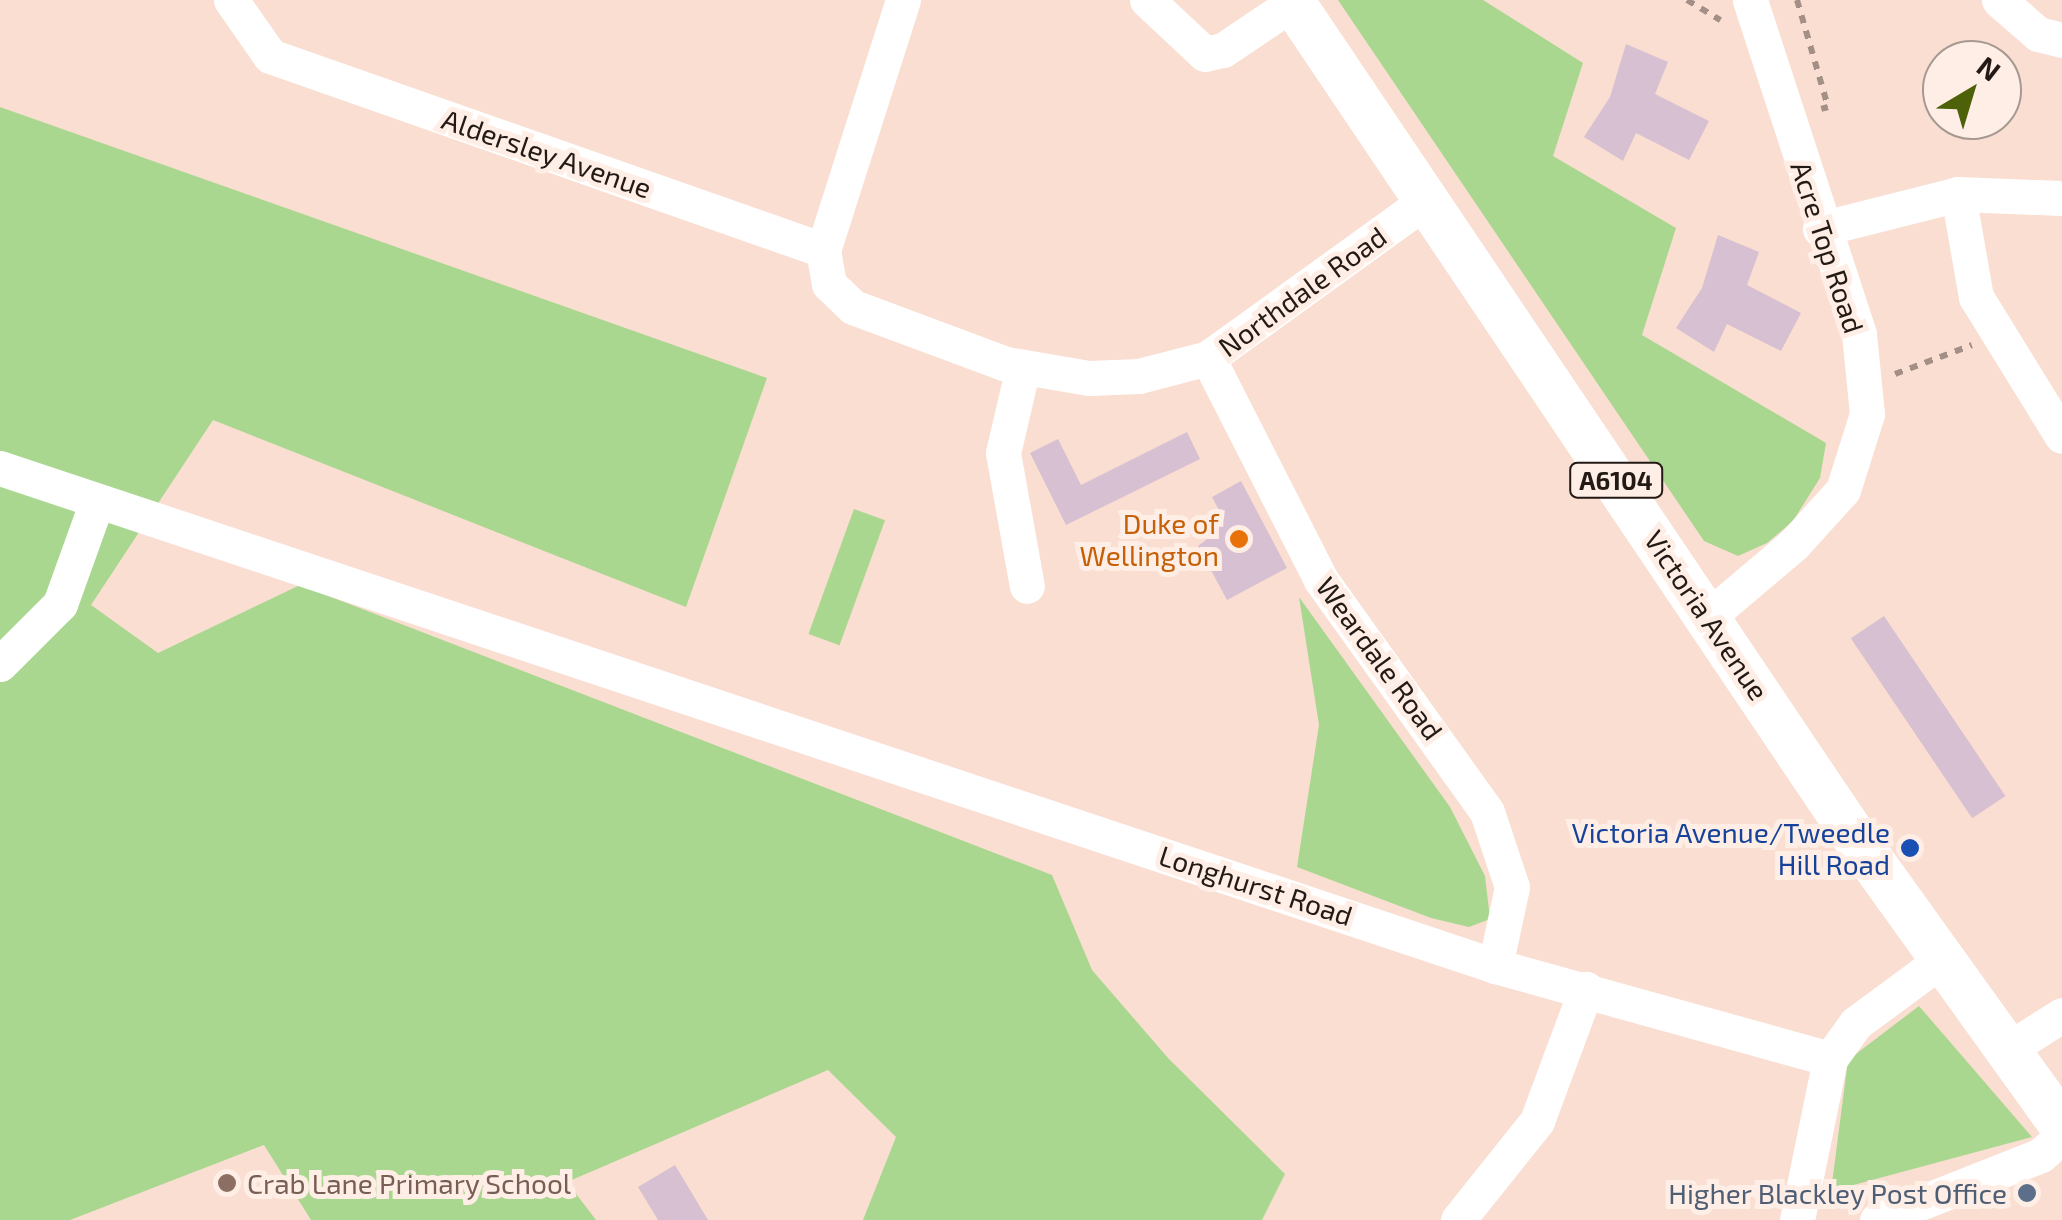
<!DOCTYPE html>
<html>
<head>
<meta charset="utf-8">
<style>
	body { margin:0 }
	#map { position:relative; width:2062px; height:1220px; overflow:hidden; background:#f9ded1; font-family:"Exo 2",sans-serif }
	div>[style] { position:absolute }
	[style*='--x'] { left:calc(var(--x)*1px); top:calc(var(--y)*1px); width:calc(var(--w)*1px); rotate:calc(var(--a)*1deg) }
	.green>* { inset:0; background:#aad790; transform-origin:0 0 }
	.building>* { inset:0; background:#d7c0d2; transform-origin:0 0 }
	.path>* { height:6px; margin-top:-3px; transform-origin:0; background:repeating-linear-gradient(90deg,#a38f85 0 8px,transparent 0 16px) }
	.minor>* { height:35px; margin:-17.5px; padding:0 17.5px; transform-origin:17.5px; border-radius:17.5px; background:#fff }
	.major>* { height:45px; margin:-22.5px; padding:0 22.5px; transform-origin:22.5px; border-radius:22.5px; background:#fff }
	.dots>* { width:28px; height:28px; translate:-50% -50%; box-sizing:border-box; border:5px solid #feeee6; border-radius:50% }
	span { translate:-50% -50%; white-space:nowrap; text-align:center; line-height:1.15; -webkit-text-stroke:10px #feeee6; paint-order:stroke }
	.shield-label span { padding:2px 8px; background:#feeee6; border:2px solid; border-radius:8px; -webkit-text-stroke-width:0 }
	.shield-label { font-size:25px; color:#231a15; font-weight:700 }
	.street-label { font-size:28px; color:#231a15 }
	.food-label { font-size:28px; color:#c56008 }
	.right { translate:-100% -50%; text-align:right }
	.transit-label { font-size:28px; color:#164399 }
	.education-label { font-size:28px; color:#785e54 }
	.left { translate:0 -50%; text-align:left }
	.service-label { font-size:28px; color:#4e5e75 }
	.north { position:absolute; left:1922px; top:40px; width:100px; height:100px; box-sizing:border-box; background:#feeee6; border:2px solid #a69992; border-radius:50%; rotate:38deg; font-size:28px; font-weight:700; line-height:40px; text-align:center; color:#231a15 }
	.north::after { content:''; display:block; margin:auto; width:35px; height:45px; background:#4d6108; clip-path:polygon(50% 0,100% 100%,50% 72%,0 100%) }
</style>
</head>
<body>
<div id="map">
	<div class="green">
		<div style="clip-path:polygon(1338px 0,1483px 0,1583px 63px,1553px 156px,1676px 228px,1642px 335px,1826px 443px,1820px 478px,1793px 521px,1767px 543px,1738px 556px,1704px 541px)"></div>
		<div style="clip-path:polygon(0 107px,767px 378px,686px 607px,213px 420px,91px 605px,158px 653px,300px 585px,1052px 875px,1092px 970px,1168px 1058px,1285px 1174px,1262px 1220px,863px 1220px,896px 1137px,828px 1070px,567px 1182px,596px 1220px,311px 1220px,264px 1145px,70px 1220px,0 1220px)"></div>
		<div style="left:854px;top:509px;width:33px;height:133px;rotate:20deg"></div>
		<div style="clip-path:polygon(1299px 597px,1450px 807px,1485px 876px,1490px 919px,1469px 927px,1431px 918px,1297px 867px,1319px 725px)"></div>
		<div style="clip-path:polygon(1919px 1006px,2032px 1137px,1831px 1191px,1848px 1060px)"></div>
	</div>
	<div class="building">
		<div style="clip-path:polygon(1626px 44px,1668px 62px,1655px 94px,1709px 121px,1689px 160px,1636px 133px,1623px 161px,1584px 137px,1610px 97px)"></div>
		<div style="clip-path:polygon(1718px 235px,1759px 252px,1747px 285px,1801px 313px,1781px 351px,1727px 324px,1714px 352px,1676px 328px,1702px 288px)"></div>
		<div style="clip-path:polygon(1187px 432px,1200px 459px,1066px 525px,1030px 453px,1058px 439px,1081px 485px)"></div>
		<div style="clip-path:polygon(1241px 481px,1287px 568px,1227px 600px,1198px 546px,1219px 530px,1212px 519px,1221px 514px,1212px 497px)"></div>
		<div style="left:1884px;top:616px;width:217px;height:40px;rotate:56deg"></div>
		<div style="clip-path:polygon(675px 1165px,708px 1220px,658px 1220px,638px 1187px)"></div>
	</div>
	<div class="path">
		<div style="--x:1687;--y:0;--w:39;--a:31"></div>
		<div style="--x:1797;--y:0;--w:111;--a:73.8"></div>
		<div style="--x:1828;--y:107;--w:7;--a:164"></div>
		<div style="--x:1895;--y:374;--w:82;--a:-20.6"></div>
	</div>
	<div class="minor">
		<div style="--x:231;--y:0;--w:68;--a:55.1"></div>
		<div style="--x:270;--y:56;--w:586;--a:19.33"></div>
		<div style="--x:903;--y:0;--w:262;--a:107.7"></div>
		<div style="--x:823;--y:250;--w:35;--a:80"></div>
		<div style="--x:829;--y:284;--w:33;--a:44"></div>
		<div style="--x:853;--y:307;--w:163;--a:20.4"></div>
		<div style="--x:1006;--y:364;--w:84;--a:9.6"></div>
		<div style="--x:1089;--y:378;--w:50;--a:-2.3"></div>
		<div style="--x:1139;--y:376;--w:71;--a:-14.6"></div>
		<div style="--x:1208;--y:358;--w:270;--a:-35.8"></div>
		<div style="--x:1147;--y:0;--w:79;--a:43"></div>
		<div style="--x:1205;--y:54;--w:18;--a:-13"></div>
		<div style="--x:1223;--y:50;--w:84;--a:-33.9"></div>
		<div style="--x:1999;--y:0;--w:52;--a:41.1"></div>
		<div style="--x:2038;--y:34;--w:25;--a:14"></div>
		<div style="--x:1958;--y:194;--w:105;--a:80.1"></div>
		<div style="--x:1976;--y:297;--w:163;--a:58.3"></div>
		<div style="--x:1820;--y:229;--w:142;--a:-14.2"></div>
		<div style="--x:1958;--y:194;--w:104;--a:2.2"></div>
		<div style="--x:1208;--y:358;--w:249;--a:63"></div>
		<div style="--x:1321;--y:580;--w:285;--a:54.4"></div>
		<div style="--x:1487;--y:812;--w:79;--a:71.6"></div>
		<div style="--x:1512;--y:887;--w:81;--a:102.1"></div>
		<div style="--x:1023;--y:367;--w:88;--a:103.1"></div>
		<div style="--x:1003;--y:453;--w:135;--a:79.8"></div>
		<div style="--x:0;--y:468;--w:1576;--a:18.42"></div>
		<div style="--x:1495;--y:966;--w:348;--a:15.5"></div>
		<div style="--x:1708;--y:617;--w:113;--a:-40.3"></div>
		<div style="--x:1794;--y:544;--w:73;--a:-47.8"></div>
		<div style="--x:1843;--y:490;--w:80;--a:-72.5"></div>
		<div style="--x:1867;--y:414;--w:80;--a:-95.7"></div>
		<div style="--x:1859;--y:334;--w:351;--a:-108.1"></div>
		<div style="--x:0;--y:664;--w:85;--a:-45"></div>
		<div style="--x:60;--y:604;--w:109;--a:-70.2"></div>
		<div style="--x:2005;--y:1051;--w:67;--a:-32.3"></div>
		<div style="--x:1458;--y:1220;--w:127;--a:-51.4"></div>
		<div style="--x:1537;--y:1121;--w:141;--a:-69.6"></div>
		<div style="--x:1797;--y:1220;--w:164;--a:-78.4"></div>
		<div style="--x:1830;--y:1059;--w:44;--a:-54.2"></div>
		<div style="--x:1856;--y:1023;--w:104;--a:-36.4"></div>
		<div style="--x:1877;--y:1220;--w:176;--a:-21.6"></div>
		<div style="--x:2041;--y:1155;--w:28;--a:-42"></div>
	</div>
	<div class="major">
		<div style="--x:1291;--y:0;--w:1007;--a:56.06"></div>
		<div style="--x:1853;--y:835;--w:358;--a:54.3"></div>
	</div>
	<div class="dots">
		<div style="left:1239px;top:539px;background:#e8710a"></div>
		<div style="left:1910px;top:848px;background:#1a4fb4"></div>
		<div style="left:227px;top:1183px;background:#8d6e63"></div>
		<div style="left:2027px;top:1193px;background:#5c6f8a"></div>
	</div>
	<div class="shield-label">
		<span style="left:1616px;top:480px">A6104</span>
	</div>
	<div class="street-label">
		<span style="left:547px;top:153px;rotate:19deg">Aldersley Avenue</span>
		<span style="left:1828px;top:247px;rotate:72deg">Acre Top Road</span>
		<span style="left:1302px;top:291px;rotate:-36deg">Northdale Road</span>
		<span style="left:1707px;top:615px;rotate:56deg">Victoria Avenue</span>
		<span style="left:1380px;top:658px;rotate:54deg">Weardale Road</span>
		<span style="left:1256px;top:885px;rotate:18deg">Longhurst Road</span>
	</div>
	<div class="food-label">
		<span class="right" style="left:1219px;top:539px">Duke of<br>Wellington</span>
	</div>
	<div class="transit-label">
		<span class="right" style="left:1890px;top:848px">Victoria Avenue/Tweedle<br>Hill Road</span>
	</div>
	<div class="education-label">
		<span class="left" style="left:247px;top:1183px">Crab Lane Primary School</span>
	</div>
	<div class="service-label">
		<span class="right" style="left:2007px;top:1193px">Higher Blackley Post Office</span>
	</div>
	<div class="north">N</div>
</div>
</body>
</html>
